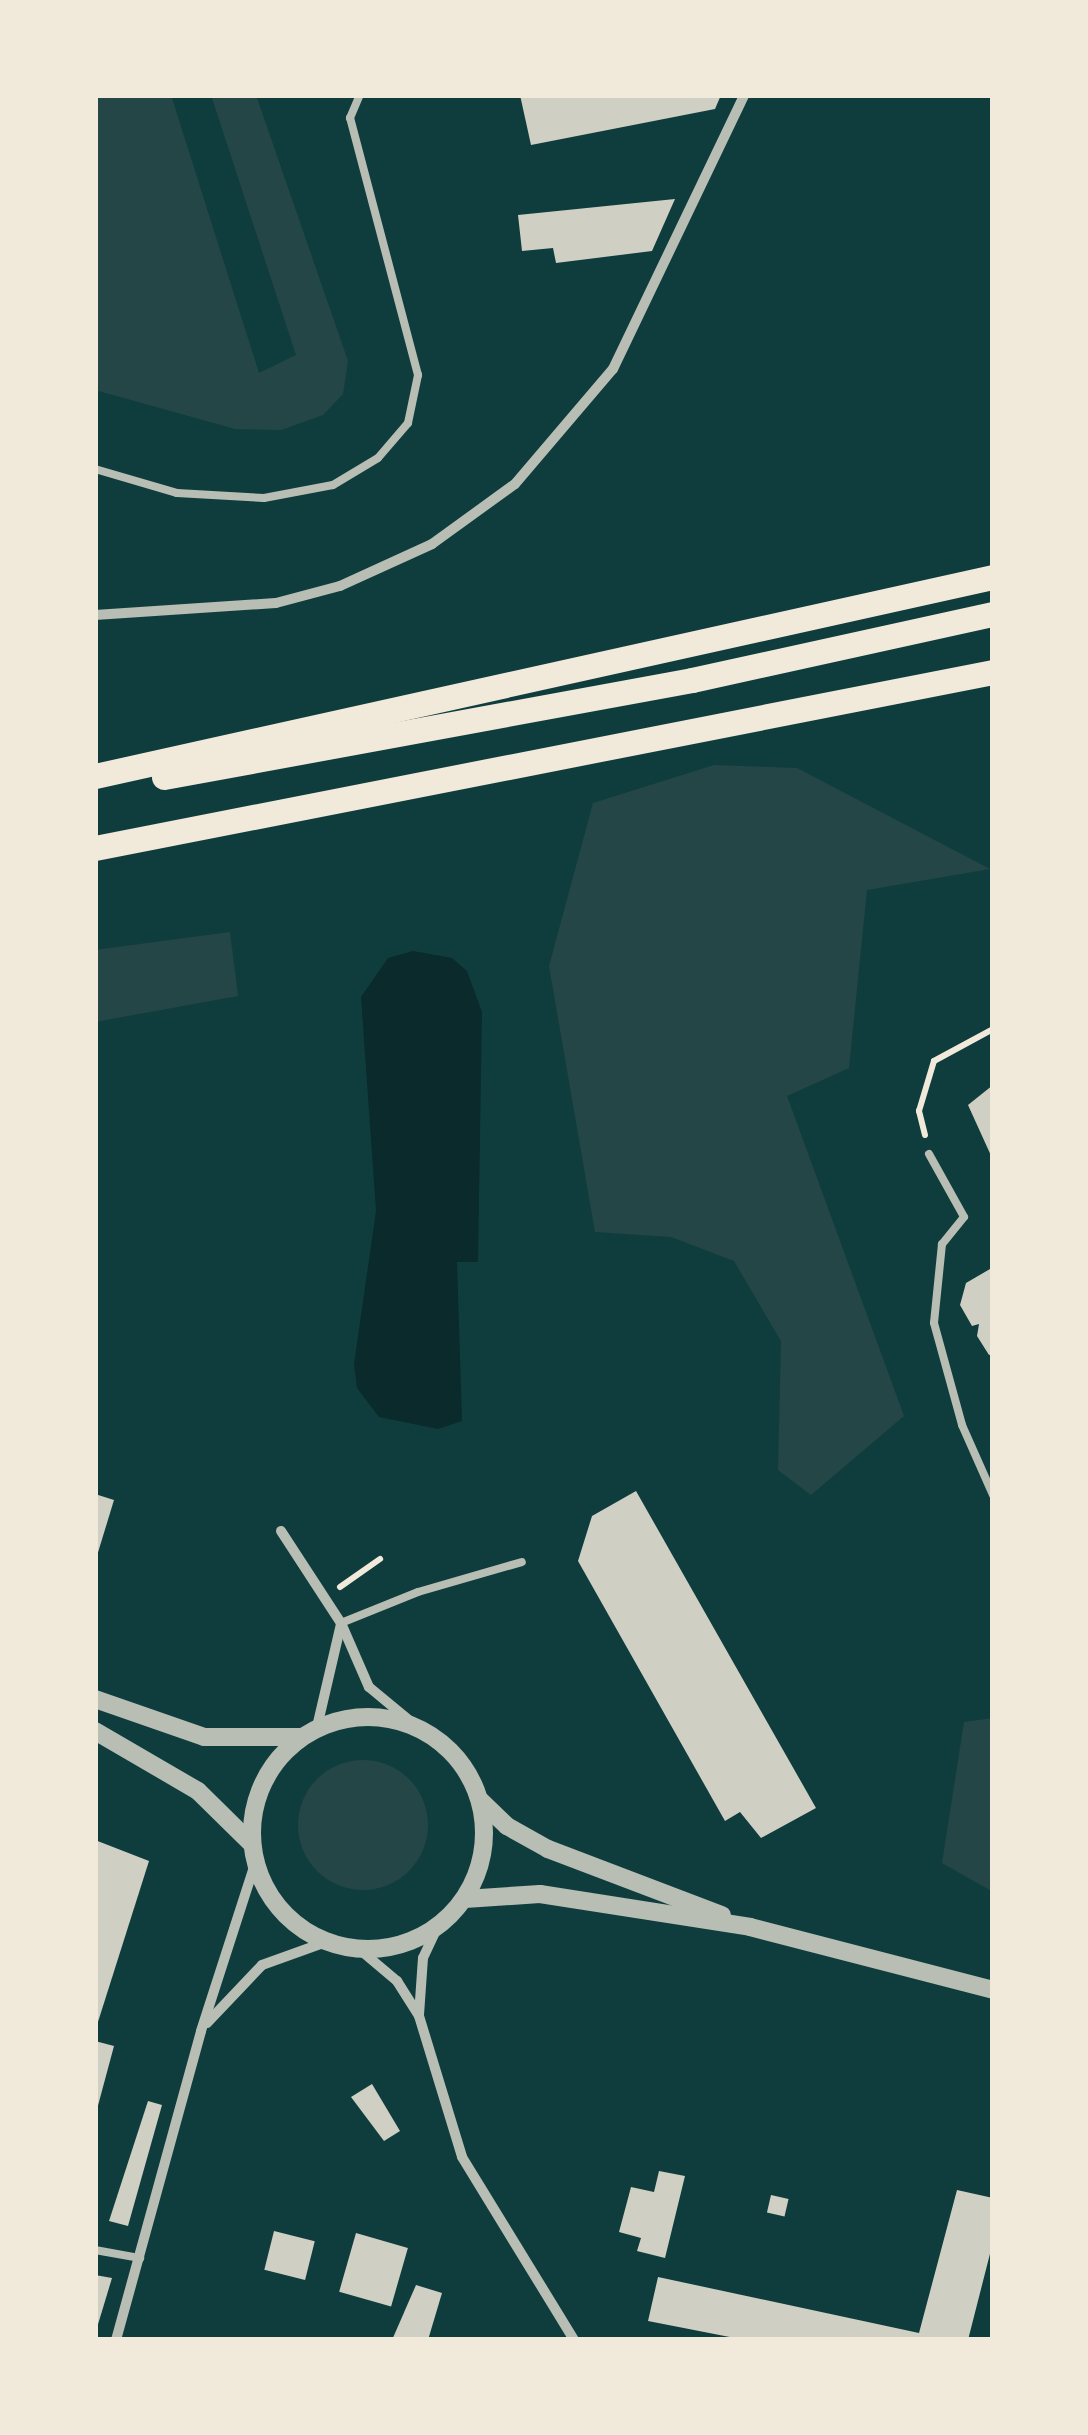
<!DOCTYPE html>
<html>
<head>
<meta charset="utf-8">
<style>
	body { margin:0 }
	#map { position:relative; width:1088px; height:2435px; overflow:hidden; background:#0f3d3e; font-family:Raleway,sans-serif }
	div>[style] { position:absolute }
	[style*='--x'] { left:calc(var(--x)*1px); top:calc(var(--y)*1px); width:calc(var(--w)*1px); rotate:calc(var(--a)*1deg) }
	.green>* { inset:0; background:#244646 }
	.round { border-radius:50% }
	.water>* { inset:0; background:#0a2a2b }
	.building>* { inset:0; background:#cfcfc3; transform-origin:0 0 }
	.path>* { height:6px; margin:-3px; padding:0 3px; transform-origin:3px; border-radius:3px; background:#f1e9da }
	.service>* { height:8px; margin:-4px; padding:0 4px; transform-origin:4px; border-radius:4px; background:#b8beb3 }
	.minor>* { height:10px; margin:-5px; padding:0 5px; transform-origin:5px; border-radius:5px; background:#b8beb3 }
	.tertiary>* { height:18px; margin:-9px; padding:0 9px; transform-origin:9px; border-radius:9px; background:#b8beb3 }
	.tertiary>.ring { margin:-9px; padding:0; box-sizing:content-box; background:none; border:18px solid #b8beb3; border-radius:50% }
	.trunk>* { height:25px; margin:-12.5px; padding:0 12.5px; transform-origin:12.5px; border-radius:12.5px; background:#f1e9da }
	span { translate:-50% -50%; white-space:nowrap; text-align:center; line-height:1.15; -webkit-text-stroke:8px #f1e9da; paint-order:stroke }
	.frame { position:absolute; inset:0; border:98px solid #f1e9da; pointer-events:none }
</style>
</head>
<body>
<div id="map">
	<div class="green">
		<div style="clip-path:polygon(95px 95px,171px 95px,259px 373px,296px 355px,211px 95px,256px 95px,348px 361px,343px 394px,323px 415px,281px 430px,235px 429px,95px 390px)"></div>
		<div style="clip-path:polygon(714px 765px,797px 768px,990px 869px,867px 890px,849px 1068px,787px 1096px,904px 1416px,811px 1495px,778px 1470px,781px 1341px,734px 1261px,671px 1237px,595px 1232px,549px 966px,593px 803px)"></div>
		<div style="clip-path:polygon(230px 932px,238px 996px,95px 1022px,95px 950px)"></div>
		<div style="clip-path:polygon(993px 1718px,993px 1892px,942px 1863px,964px 1722px)"></div>
		<div class="round" style="left:298px;top:1760px;width:130px;height:130px"></div>
	</div>
	<div class="water">
		<div style="clip-path:polygon(413px 951px,452px 958px,467px 971px,482px 1012px,478px 1262px,457px 1262px,462px 1421px,438px 1429px,379px 1417px,357px 1388px,354px 1364px,376px 1211px,361px 997px,388px 958px)"></div>
	</div>
	<div class="building">
		<div style="clip-path:polygon(520px 95px,721px 95px,715px 109px,531px 145px)"></div>
		<div style="clip-path:polygon(675px 199px,652px 251px,556px 263px,553px 248px,522px 251px,518px 215px)"></div>
		<div style="clip-path:polygon(993px 1085px,993px 1160px,968px 1105px)"></div>
		<div style="clip-path:polygon(990px 1269px,993px 1354px,989px 1355px,977px 1336px,979px 1324px,972px 1326px,960px 1305px,966px 1283px)"></div>
		<div style="clip-path:polygon(636px 1491px,816px 1808px,761px 1838px,740px 1812px,725px 1821px,578px 1561px,592px 1516px)"></div>
		<div style="clip-path:polygon(95px 1494px,114px 1500px,96px 1559px,95px 1559px)"></div>
		<div style="clip-path:polygon(95px 1840px,149px 1861px,97px 2025px,95px 2025px)"></div>
		<div style="clip-path:polygon(95px 2041px,114px 2046px,96px 2113px,95px 2112px)"></div>
		<div style="clip-path:polygon(372px 2084px,400px 2131px,384px 2141px,351px 2097px)"></div>
		<div style="clip-path:polygon(148px 2101px,162px 2105px,128px 2226px,109px 2221px)"></div>
		<div style="clip-path:polygon(659px 2171px,685px 2176px,665px 2258px,637px 2251px,641px 2238px,619px 2232px,631px 2187px,654px 2192px)"></div>
		<div style="clip-path:polygon(957px 2190px,993px 2198px,993px 2242px,968px 2340px,745px 2340px,648px 2321px,658px 2277px,919px 2333px)"></div>
		<div style="left:771px;top:2195px;width:18px;height:18px;rotate:13deg"></div>
		<div style="left:274px;top:2231px;width:42px;height:40px;rotate:14deg"></div>
		<div style="left:356px;top:2233px;width:54px;height:61px;rotate:16deg"></div>
		<div style="clip-path:polygon(95px 2275px,112px 2278px,96px 2331px,95px 2331px)"></div>
		<div style="clip-path:polygon(416px 2285px,442px 2293px,428px 2340px,392px 2340px)"></div>
	</div>
	<div class="path">
		<div style="--x:925;--y:1135;--w:25;--a:-104"></div>
		<div style="--x:919;--y:1111;--w:52;--a:-73.3"></div>
		<div style="--x:934;--y:1061;--w:67;--a:-28.5"></div>
		<div style="--x:340;--y:1587;--w:49;--a:-35"></div>
	</div>
	<div class="service">
		<div style="--x:95;--y:469;--w:85;--a:16.3"></div>
		<div style="--x:177;--y:493;--w:87;--a:3.3"></div>
		<div style="--x:264;--y:498;--w:70;--a:-10.7"></div>
		<div style="--x:333;--y:485;--w:52;--a:-31"></div>
		<div style="--x:378;--y:458;--w:46;--a:-49.4"></div>
		<div style="--x:408;--y:423;--w:49;--a:-78.2"></div>
		<div style="--x:418;--y:375;--w:266;--a:-104.8"></div>
		<div style="--x:350;--y:118;--w:25;--a:-67"></div>
		<div style="--x:929;--y:1154;--w:72;--a:60.9"></div>
		<div style="--x:964;--y:1217;--w:35;--a:129"></div>
		<div style="--x:942;--y:1244;--w:79;--a:95.8"></div>
		<div style="--x:934;--y:1323;--w:106;--a:74.6"></div>
		<div style="--x:962;--y:1425;--w:77;--a:66.1"></div>
		<div style="--x:341;--y:1623;--w:83;--a:-21.9"></div>
		<div style="--x:418;--y:1592;--w:108;--a:-16.1"></div>
		<div style="--x:95;--y:2250;--w:46;--a:10.1"></div>
	</div>
	<div class="minor">
		<div style="--x:95;--y:615;--w:181;--a:-3.8"></div>
		<div style="--x:276;--y:603;--w:66;--a:-14.9"></div>
		<div style="--x:340;--y:586;--w:101;--a:-24.5"></div>
		<div style="--x:432;--y:544;--w:102;--a:-35.9"></div>
		<div style="--x:515;--y:484;--w:151;--a:-49.6"></div>
		<div style="--x:613;--y:369;--w:304;--a:-64.4"></div>
		<div style="--x:281;--y:1531;--w:110;--a:56.9"></div>
		<div style="--x:341;--y:1623;--w:70;--a:66.4"></div>
		<div style="--x:369;--y:1687;--w:61;--a:39.7"></div>
		<div style="--x:317;--y:1727;--w:106;--a:-76.9"></div>
		<div style="--x:359;--y:1949;--w:50;--a:40.1"></div>
		<div style="--x:397;--y:1981;--w:41;--a:57.8"></div>
		<div style="--x:419;--y:2016;--w:147;--a:73"></div>
		<div style="--x:462;--y:2157;--w:215;--a:58.5"></div>
		<div style="--x:419;--y:2015;--w:57;--a:-86"></div>
		<div style="--x:423;--y:1958;--w:33;--a:-65"></div>
		<div style="--x:207;--y:2023;--w:80;--a:-46.5"></div>
		<div style="--x:262;--y:1965;--w:68;--a:-19.8"></div>
		<div style="--x:116;--y:2340;--w:320;--a:-74.6"></div>
		<div style="--x:201;--y:2031;--w:176;--a:-72.1"></div>
	</div>
	<div class="tertiary">
		<div style="--x:95;--y:1699;--w:115;--a:19.2"></div>
		<div style="--x:204;--y:1737;--w:95;--a:0"></div>
		<div class="ring" style="left:252px;top:1717px;width:214px;height:214px"></div>
		<div style="--x:95;--y:1731;--w:119;--a:30.2"></div>
		<div style="--x:198;--y:1791;--w:76;--a:44.5"></div>
		<div style="--x:481;--y:1801;--w:36;--a:44"></div>
		<div style="--x:507;--y:1826;--w:47;--a:29.3"></div>
		<div style="--x:548;--y:1849;--w:186;--a:20.8"></div>
		<div style="--x:465;--y:1899;--w:75;--a:-3.8"></div>
		<div style="--x:540;--y:1894;--w:213;--a:8.9"></div>
		<div style="--x:750;--y:1927;--w:251;--a:14.5"></div>
	</div>
	<div class="trunk">
		<div style="--x:95;--y:776;--w:920;--a:-12.5"></div>
		<div style="--x:164;--y:777;--w:537;--a:-10.41"></div>
		<div style="--x:692;--y:680;--w:308;--a:-12.4"></div>
		<div style="--x:95;--y:848;--w:915;--a:-11.09"></div>
	</div>
	<div class="frame"></div>
</div>
</body>
</html>
